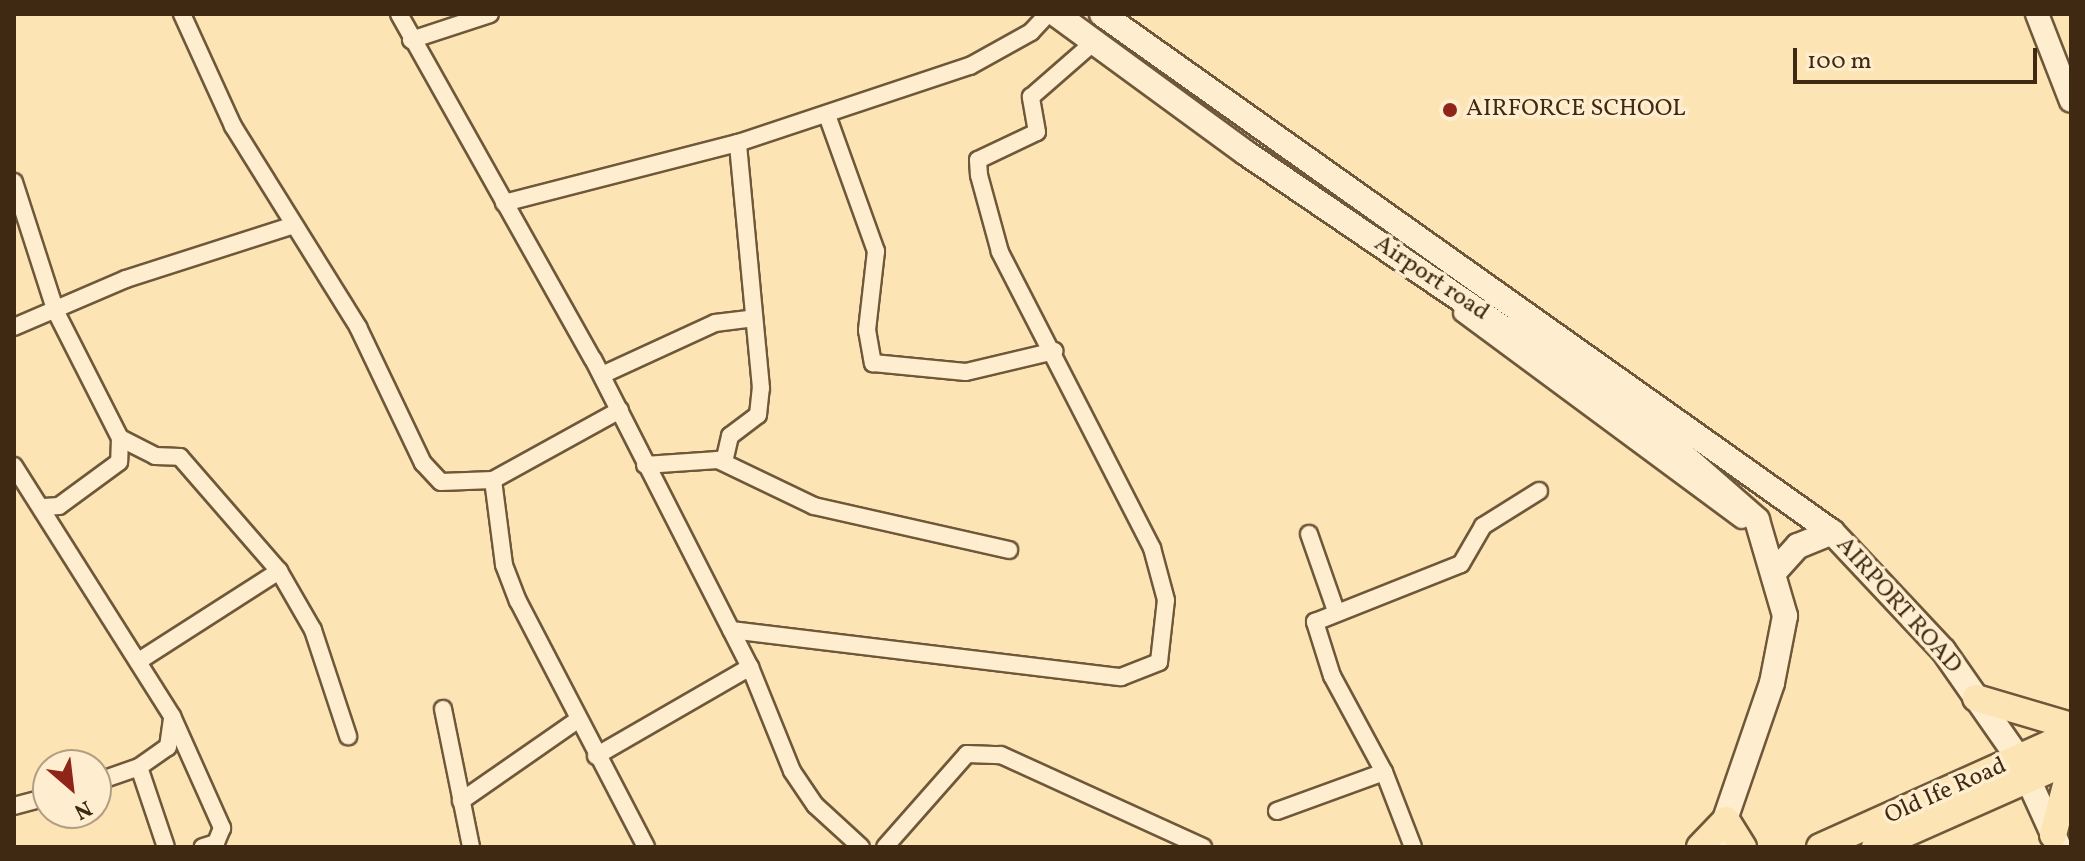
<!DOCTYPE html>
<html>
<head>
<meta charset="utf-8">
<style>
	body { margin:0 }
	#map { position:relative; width:2085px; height:861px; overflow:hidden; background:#fde4b4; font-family:Vollkorn,serif }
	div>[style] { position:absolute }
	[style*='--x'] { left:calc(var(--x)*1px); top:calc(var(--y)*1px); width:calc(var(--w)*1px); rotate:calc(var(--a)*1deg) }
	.roads { filter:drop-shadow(2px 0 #6f583a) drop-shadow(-2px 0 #6f583a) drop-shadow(0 2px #6f583a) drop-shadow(0 -2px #6f583a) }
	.minor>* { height:16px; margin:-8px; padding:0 8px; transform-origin:8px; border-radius:8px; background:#feedce }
	.tertiary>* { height:22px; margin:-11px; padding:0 11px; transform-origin:11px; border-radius:11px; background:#feedce }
	.secondary>* { height:24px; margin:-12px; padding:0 12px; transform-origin:12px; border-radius:12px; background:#feedce }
	.primary>* { height:26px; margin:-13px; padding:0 13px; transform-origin:13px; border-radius:13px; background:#fde4b4 }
	.dots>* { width:22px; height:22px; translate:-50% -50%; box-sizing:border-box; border:4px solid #feedce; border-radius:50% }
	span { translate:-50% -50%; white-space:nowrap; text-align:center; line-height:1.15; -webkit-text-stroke:7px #feedce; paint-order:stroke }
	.poi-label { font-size:24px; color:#402912 }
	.left { translate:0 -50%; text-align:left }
	.street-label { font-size:24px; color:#402912 }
	.frame { position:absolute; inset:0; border:16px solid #402912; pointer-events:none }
	.north { position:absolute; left:32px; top:749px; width:80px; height:80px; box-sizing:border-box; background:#feedce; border:2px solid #b29f83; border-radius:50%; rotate:152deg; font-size:22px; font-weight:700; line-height:32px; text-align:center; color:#402912 }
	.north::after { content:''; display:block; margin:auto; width:28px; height:36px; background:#8f2418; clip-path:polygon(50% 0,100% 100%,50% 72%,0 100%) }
	.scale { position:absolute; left:1793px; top:48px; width:244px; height:36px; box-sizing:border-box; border:4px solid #402912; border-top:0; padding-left:10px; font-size:24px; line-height:28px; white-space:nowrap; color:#402912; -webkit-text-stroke:6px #feedce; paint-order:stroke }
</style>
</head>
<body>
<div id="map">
	<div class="roads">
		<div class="minor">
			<div style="--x:182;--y:14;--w:123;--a:65.5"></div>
			<div style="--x:233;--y:126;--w:237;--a:58.1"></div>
			<div style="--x:358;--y:327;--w:151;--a:64.5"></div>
			<div style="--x:423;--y:463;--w:26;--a:47"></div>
			<div style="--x:441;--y:482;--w:52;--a:-2.2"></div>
			<div style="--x:493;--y:480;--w:145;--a:-28.9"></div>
			<div style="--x:399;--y:14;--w:396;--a:60.7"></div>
			<div style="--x:593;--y:359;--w:346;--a:63"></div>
			<div style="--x:750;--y:667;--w:112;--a:68"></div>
			<div style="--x:792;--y:771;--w:41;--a:55.9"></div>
			<div style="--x:815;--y:805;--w:62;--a:42.4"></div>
			<div style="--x:411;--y:40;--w:83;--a:-18.2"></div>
			<div style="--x:827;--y:115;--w:145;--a:70.2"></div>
			<div style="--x:876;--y:251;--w:80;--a:96.5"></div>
			<div style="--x:867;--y:330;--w:34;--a:80"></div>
			<div style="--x:873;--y:363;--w:93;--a:5.5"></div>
			<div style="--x:966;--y:372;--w:91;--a:-13.3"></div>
			<div style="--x:14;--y:182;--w:137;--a:72.1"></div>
			<div style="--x:56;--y:312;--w:141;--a:63.1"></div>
			<div style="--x:120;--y:438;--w:24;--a:92"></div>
			<div style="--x:119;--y:462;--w:74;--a:143.7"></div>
			<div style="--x:59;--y:506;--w:15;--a:176"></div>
			<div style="--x:504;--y:203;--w:242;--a:-14.4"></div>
			<div style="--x:738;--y:143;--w:244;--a:-18.4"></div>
			<div style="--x:970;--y:66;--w:70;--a:-29.1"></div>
			<div style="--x:1031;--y:32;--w:25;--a:-47"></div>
			<div style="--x:1462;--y:313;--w:348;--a:36.5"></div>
			<div style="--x:14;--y:327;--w:122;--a:-23.2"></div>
			<div style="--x:126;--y:279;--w:173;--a:-17.8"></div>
			<div style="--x:602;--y:375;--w:124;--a:-24.7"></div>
			<div style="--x:715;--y:323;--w:38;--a:-7"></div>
			<div style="--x:120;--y:438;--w:39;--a:27"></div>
			<div style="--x:155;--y:456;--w:25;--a:2"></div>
			<div style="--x:180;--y:457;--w:151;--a:49"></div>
			<div style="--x:279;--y:571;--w:68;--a:60"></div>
			<div style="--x:313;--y:630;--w:112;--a:71.7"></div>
			<div style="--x:724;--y:462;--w:27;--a:-77"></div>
			<div style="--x:730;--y:436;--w:35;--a:-37"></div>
			<div style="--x:758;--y:415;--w:27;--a:-84"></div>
			<div style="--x:761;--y:388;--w:246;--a:-95.4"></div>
			<div style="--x:645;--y:465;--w:73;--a:-3.9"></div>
			<div style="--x:718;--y:460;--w:106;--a:25.6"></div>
			<div style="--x:814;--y:506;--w:200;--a:12.7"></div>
			<div style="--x:14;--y:466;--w:296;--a:57.7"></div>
			<div style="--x:172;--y:716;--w:123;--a:65.9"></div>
			<div style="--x:222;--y:828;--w:16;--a:112"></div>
			<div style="--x:216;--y:843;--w:14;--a:163"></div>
			<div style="--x:493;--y:480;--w:86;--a:82.6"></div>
			<div style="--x:504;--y:565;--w:39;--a:69"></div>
			<div style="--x:518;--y:601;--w:277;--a:62.5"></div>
			<div style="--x:1309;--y:534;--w:82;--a:70.7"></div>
			<div style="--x:731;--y:630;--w:393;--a:6.9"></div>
			<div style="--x:1121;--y:677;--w:41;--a:-21.5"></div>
			<div style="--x:1159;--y:662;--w:62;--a:-83.6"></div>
			<div style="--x:1166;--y:600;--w:54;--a:-105.1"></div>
			<div style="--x:1152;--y:548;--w:333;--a:-117.2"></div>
			<div style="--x:1000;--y:252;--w:80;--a:-105.3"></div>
			<div style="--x:979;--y:175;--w:15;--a:-94"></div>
			<div style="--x:978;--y:160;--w:65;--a:-25.4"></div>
			<div style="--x:1037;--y:132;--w:36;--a:-100"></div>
			<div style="--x:1031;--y:97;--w:84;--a:-41.1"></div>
			<div style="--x:142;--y:659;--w:163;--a:-32.7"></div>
			<div style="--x:443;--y:709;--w:141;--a:78.5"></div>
			<div style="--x:596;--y:756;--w:178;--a:-30"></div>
			<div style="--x:139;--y:767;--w:84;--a:71.4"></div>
			<div style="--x:96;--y:782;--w:46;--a:-19.2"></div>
			<div style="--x:139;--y:767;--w:35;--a:-35"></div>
			<div style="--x:168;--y:747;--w:30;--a:-82"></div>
			<div style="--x:461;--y:801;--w:140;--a:-34.8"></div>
			<div style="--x:14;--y:806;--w:35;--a:-15"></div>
			<div style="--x:1277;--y:811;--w:114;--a:-20"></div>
			<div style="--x:885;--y:847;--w:124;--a:-48.6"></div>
			<div style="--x:967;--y:754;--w:34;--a:2"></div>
			<div style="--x:1001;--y:755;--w:222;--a:24.5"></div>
			<div style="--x:1413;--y:847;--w:80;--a:-111.1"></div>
			<div style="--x:1384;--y:772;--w:109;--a:-118.4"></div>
			<div style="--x:1332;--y:676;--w:57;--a:-107.5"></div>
			<div style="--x:1315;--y:622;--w:157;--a:-21.7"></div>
			<div style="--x:1461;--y:564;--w:44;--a:-59.9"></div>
			<div style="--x:1483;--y:526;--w:66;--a:-32"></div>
		</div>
		<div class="tertiary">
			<div style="--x:2037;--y:14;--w:93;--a:68.7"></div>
		</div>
		<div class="secondary">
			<div style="--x:1056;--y:14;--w:235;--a:36.2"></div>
			<div style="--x:1246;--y:153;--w:501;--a:34.26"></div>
			<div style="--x:1660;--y:435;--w:129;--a:41.2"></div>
			<div style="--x:1757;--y:520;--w:100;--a:73.7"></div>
			<div style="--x:1785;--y:616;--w:68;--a:101"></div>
			<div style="--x:1772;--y:683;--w:163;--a:109"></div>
			<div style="--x:1102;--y:14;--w:895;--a:35.36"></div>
			<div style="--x:1832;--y:532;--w:162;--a:46.8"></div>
			<div style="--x:1943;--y:650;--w:133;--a:55.1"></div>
			<div style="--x:2019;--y:759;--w:97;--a:65.6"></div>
			<div style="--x:1777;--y:569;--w:31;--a:-48"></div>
			<div style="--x:1798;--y:546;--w:37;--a:-22"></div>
		</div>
		<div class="primary">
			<div style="--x:1976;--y:698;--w:99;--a:16.4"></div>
			<div style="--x:2053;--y:835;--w:71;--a:-75.4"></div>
			<div style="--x:1700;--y:847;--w:37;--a:-46"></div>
			<div style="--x:1726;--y:820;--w:32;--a:58"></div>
			<div style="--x:1820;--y:847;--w:275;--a:-24.2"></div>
			<div style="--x:1875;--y:847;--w:214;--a:-23.9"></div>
		</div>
	</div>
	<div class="dots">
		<div style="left:1450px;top:110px;background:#8f2418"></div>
	</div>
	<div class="poi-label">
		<span class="left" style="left:1466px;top:110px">AIRFORCE SCHOOL</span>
	</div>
	<div class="street-label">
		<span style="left:1431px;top:279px;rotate:34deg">Airport road</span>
		<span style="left:1898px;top:606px;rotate:48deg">AIRPORT ROAD</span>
		<span style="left:1946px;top:792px;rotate:-24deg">Old Ife Road</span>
	</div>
	<div class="frame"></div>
	<div class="north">N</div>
	<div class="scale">100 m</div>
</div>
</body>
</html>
